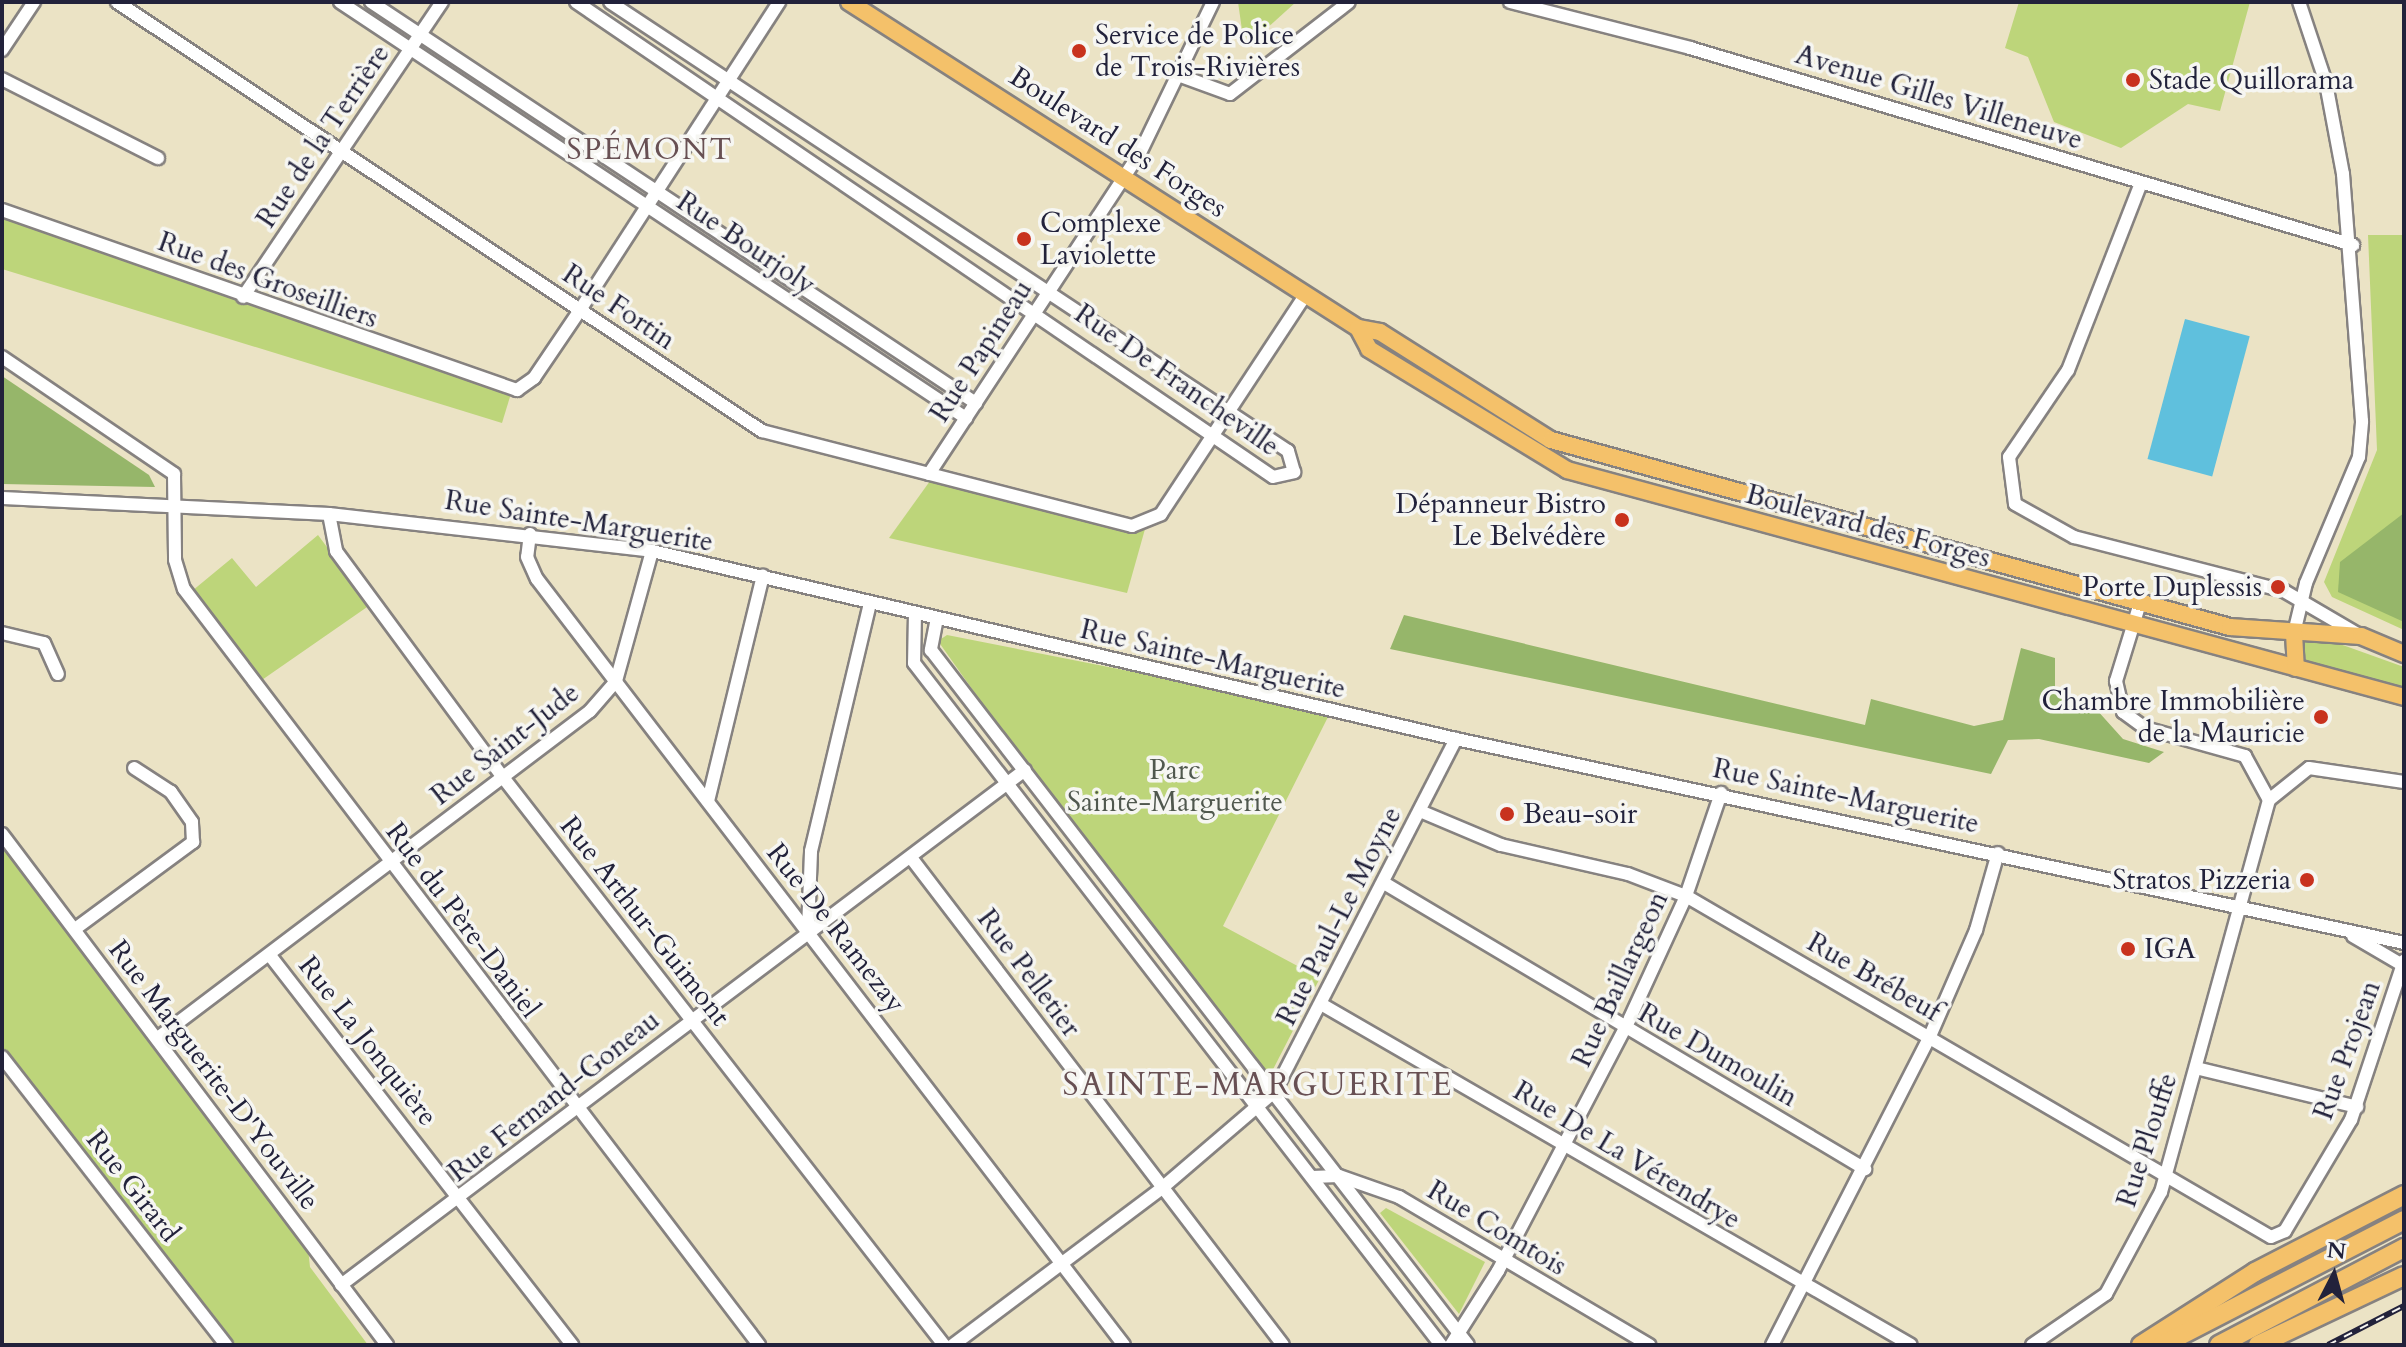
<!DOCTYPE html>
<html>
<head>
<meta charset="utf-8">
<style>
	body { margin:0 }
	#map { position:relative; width:2406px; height:1347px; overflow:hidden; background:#ebe3c5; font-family:Cardo,serif }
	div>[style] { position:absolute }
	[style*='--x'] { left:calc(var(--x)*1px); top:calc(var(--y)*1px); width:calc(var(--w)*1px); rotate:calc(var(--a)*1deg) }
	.green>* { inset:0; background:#bdd57a }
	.forest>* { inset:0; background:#96b66a }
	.water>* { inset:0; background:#5fc0dd; transform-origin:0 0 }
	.roads { filter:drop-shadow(2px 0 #868280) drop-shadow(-2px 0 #868280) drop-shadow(0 2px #868280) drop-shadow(0 -2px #868280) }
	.minor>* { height:12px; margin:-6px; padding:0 6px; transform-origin:6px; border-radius:6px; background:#fff }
	.major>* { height:16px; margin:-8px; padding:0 8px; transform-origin:8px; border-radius:8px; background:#f4c16a }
	.highway>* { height:18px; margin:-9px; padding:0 9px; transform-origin:9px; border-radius:9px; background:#f4c16a }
	.rail>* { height:6px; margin-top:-3px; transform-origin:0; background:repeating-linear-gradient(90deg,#f6f6f2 0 9px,#22223b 0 18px); box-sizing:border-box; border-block:2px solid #22223b }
	.dots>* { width:22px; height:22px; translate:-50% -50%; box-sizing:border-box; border:4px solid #f6f6f2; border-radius:50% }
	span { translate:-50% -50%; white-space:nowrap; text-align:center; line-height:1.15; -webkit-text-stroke:7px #f6f6f2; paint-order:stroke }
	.poi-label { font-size:28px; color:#22223b }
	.left { translate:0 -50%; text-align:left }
	.right { translate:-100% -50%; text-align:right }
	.street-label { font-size:28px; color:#22223b }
	.park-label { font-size:28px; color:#50584e }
	.neighbourhood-label { font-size:30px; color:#685053; letter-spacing:2px }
	.quarter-label { font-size:32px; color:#685053; letter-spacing:2px }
	.frame { position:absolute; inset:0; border:4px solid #22223b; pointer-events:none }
	.north { position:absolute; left:2294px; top:1235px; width:80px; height:80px; -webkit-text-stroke:6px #f6f6f2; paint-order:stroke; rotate:6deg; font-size:22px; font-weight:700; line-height:32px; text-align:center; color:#22223b }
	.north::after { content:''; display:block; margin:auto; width:28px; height:36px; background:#22223b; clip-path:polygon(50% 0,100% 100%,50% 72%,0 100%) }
</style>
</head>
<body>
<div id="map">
	<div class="green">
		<div style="clip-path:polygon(1238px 2px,1296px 2px,1256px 38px,1243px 37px)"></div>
		<div style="clip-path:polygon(2019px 2px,2250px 2px,2220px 111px,2188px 104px,2121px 148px,2054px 122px,2028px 57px,2005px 48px)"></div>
		<div style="clip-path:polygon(2px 206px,513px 387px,502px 423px,2px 269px)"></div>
		<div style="clip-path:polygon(2368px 235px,2404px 235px,2404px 630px,2332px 597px,2324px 582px,2377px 450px)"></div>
		<div style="clip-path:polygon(935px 474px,1145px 529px,1127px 593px,889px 538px)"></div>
		<div style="clip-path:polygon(318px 535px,370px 605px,259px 682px,192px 591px,232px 558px,256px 587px)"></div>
		<div style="clip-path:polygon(947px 635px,1331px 711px,1223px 926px,1320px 978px,1267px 1081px,1028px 768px,938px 641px)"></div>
		<div style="clip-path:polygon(2326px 639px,2404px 667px,2404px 689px,2306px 662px,2303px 642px)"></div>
		<div style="clip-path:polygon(2px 833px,306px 1230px,310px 1267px,368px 1345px,225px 1345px,2px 1063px)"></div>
		<div style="clip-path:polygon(1386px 1208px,1485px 1262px,1459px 1314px,1380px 1213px)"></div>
	</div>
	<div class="forest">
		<div style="clip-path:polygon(2px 376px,149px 475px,155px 487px,2px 484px)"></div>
		<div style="clip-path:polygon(2404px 513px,2404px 622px,2338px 592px,2340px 562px)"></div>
		<div style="clip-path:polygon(1404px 615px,1865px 725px,1871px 699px,1974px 726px,2003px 720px,2021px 648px,2055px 658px,2055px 694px,2096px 709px,2123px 739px,2164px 752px,2149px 763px,2039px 739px,2008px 740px,1991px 774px,1390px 649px)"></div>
	</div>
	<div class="water">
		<div style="left:2185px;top:319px;width:67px;height:145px;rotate:15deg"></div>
	</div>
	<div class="roads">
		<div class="minor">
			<div style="--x:117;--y:2;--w:775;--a:33.63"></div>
			<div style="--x:762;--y:431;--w:382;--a:14.4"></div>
			<div style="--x:1132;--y:526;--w:31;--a:-22"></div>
			<div style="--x:1161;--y:514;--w:263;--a:-56.6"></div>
			<div style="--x:340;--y:2;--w:752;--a:33.61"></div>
			<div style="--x:371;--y:2;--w:726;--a:33.54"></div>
			<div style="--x:576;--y:2;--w:843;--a:34.27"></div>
			<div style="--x:1273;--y:477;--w:22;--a:-13"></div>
			<div style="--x:1294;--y:472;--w:22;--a:-106"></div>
			<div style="--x:1288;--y:451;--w:813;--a:-146.49"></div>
			<div style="--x:1510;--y:2;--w:186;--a:14.3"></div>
			<div style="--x:1690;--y:48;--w:692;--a:16.55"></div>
			<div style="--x:2;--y:50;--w:58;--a:-56.3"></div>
			<div style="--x:1181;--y:76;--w:52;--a:20.2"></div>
			<div style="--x:1230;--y:94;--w:150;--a:-37.7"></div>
			<div style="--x:2;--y:79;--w:175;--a:26.9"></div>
			<div style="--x:2141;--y:183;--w:201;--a:111.3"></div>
			<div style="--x:2068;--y:370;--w:105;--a:124.1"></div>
			<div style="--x:2009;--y:457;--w:47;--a:82.7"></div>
			<div style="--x:2015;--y:504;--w:68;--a:29.2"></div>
			<div style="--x:2074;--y:537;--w:217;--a:14.4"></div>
			<div style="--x:2284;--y:591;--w:89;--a:30.3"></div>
			<div style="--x:2;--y:210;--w:546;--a:19.27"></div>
			<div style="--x:517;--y:390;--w:21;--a:-35"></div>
			<div style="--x:534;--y:378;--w:82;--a:-55.9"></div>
			<div style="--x:580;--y:310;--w:367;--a:-57.1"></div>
			<div style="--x:243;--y:297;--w:356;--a:-56"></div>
			<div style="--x:2;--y:357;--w:208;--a:34.2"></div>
			<div style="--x:174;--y:474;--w:86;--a:89.3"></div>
			<div style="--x:175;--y:560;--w:30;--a:73"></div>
			<div style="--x:184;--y:589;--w:950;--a:52.74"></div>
			<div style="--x:929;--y:474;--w:384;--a:-56.7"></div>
			<div style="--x:1140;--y:153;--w:168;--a:-64.2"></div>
			<div style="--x:2;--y:498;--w:327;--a:2.8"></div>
			<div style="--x:329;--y:514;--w:325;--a:6.5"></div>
			<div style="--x:652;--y:551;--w:826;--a:13.16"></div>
			<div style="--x:1456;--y:739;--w:970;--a:12.14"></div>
			<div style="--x:329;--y:514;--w:38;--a:79"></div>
			<div style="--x:336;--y:551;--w:280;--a:53.6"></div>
			<div style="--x:502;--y:776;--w:721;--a:52.16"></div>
			<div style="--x:530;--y:534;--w:23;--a:97"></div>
			<div style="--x:527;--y:557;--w:24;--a:66"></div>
			<div style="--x:537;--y:579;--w:965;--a:52.54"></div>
			<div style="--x:2140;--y:603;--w:82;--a:107.1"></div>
			<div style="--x:2116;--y:681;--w:32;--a:77"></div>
			<div style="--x:2123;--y:712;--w:27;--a:36"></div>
			<div style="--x:2145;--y:728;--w:104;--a:15.6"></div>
			<div style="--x:2245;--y:756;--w:50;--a:61.4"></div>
			<div style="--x:915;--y:613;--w:50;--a:91.1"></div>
			<div style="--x:914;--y:663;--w:862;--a:52.31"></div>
			<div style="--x:937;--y:618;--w:33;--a:101"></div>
			<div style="--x:931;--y:650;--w:878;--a:52.31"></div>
			<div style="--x:2;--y:633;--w:43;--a:13.4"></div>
			<div style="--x:44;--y:643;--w:34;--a:66"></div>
			<div style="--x:2294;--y:633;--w:51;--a:-76.5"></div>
			<div style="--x:2306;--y:583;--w:137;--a:-67.2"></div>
			<div style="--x:2359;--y:457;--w:36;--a:-85"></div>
			<div style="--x:2362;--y:421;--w:248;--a:-94.4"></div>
			<div style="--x:2343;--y:174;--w:93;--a:-100.6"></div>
			<div style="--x:2326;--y:83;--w:85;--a:-108.4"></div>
			<div style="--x:708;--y:801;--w:232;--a:-76.3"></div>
			<div style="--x:1420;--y:811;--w:88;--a:22.8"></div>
			<div style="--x:1501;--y:845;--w:130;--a:12.9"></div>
			<div style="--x:1628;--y:874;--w:62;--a:20.8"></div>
			<div style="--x:1686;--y:896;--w:677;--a:30.24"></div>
			<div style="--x:2271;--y:1237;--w:15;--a:-23"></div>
			<div style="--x:2285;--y:1231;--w:129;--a:-59.3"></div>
			<div style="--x:2351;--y:1120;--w:168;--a:-71.6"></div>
			<div style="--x:2;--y:834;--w:640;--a:53"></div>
			<div style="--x:912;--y:859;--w:611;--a:52.64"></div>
			<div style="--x:1384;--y:883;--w:560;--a:30.74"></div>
			<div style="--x:75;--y:929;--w:147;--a:-36.4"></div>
			<div style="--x:193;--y:842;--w:20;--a:-93"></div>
			<div style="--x:192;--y:822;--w:37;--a:-125"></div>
			<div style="--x:171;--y:792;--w:44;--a:-147"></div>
			<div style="--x:808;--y:930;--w:79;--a:-87.8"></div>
			<div style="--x:811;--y:851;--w:255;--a:-76.6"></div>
			<div style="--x:2353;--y:936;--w:59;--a:30.5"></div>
			<div style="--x:272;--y:958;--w:490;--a:52.2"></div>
			<div style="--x:1321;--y:1004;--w:681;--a:30.03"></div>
			<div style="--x:159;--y:1037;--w:540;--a:-37.1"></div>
			<div style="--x:590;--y:711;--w:40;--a:-49"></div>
			<div style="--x:616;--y:681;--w:135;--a:-74.5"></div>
			<div style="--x:2;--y:1057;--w:365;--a:52.1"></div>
			<div style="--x:2196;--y:1068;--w:166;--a:13.6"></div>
			<div style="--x:1312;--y:1177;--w:27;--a:-2"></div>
			<div style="--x:1339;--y:1176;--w:64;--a:19.3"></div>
			<div style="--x:1399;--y:1197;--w:291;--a:30.6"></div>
			<div style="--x:341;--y:1285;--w:856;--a:-36.98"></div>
			<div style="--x:953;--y:1345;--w:261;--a:-36.9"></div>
			<div style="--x:1162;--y:1188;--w:149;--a:-40.6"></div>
			<div style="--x:1275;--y:1091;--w:396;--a:-62.8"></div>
			<div style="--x:1451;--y:1345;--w:88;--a:-57.6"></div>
			<div style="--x:1498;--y:1271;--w:285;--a:-62.4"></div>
			<div style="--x:1630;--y:1018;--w:134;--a:-65.3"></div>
			<div style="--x:1686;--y:896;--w:109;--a:-71.2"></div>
			<div style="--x:1772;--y:1345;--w:347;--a:-62.9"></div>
			<div style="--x:1930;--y:1036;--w:116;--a:-66.5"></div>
			<div style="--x:1976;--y:930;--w:80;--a:-74.1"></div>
			<div style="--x:2032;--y:1345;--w:90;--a:-34.6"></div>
			<div style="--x:2106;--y:1294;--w:116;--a:-61.7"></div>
			<div style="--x:2161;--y:1192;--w:407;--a:-74.6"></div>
			<div style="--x:2269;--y:800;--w:51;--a:-38.7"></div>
			<div style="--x:2309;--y:768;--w:96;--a:8.4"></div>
		</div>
		<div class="major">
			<div style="--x:849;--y:2;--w:604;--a:32.64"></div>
			<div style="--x:1358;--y:328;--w:22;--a:10"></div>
			<div style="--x:1380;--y:332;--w:202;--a:32.3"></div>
			<div style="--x:1551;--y:440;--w:704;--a:15.4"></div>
			<div style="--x:2230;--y:627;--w:131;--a:3.9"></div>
			<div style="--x:2361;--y:636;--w:47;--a:22.7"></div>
			<div style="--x:1358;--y:328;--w:24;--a:62"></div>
			<div style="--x:1369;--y:349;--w:232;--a:31.4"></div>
			<div style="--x:1567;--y:470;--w:867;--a:15.17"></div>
			<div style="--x:2294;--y:633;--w:35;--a:87"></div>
		</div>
		<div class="highway">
			<div style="--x:2141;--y:1345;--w:135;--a:-32.6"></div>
			<div style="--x:2255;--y:1272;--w:168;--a:-27.3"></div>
			<div style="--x:2162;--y:1345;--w:272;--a:-27.3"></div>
			<div style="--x:2219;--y:1345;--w:209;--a:-27.7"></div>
			<div style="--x:2258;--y:1345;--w:161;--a:-25.3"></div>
		</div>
	</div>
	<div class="rail">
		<div style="--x:2328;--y:1345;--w:85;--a:-27.2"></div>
	</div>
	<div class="dots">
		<div style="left:1079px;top:51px;background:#c8321e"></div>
		<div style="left:2133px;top:80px;background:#c8321e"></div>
		<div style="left:1024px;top:239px;background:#c8321e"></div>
		<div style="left:1622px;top:520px;background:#c8321e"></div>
		<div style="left:2278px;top:587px;background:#c8321e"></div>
		<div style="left:2321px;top:717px;background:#c8321e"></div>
		<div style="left:1507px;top:814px;background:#c8321e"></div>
		<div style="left:2307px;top:880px;background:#c8321e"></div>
		<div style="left:2128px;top:949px;background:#c8321e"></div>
	</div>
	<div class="poi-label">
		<span class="left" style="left:1095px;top:51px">Service de Police<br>de Trois-Rivières</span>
		<span class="left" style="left:2149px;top:80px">Stade Quillorama</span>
		<span class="left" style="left:1040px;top:239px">Complexe<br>Laviolette</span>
		<span class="right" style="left:1606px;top:520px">Dépanneur Bistro<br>Le Belvédère</span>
		<span class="right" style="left:2262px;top:587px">Porte Duplessis</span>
		<span class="right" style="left:2305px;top:717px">Chambre Immobilière<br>de la Mauricie</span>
		<span class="left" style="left:1523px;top:814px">Beau-soir</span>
		<span class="right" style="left:2291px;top:880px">Stratos Pizzeria</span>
		<span class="left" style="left:2144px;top:949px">IGA</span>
	</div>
	<div class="street-label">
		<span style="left:1939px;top:97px;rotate:17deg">Avenue Gilles Villeneuve</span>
		<span style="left:323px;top:136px;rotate:-56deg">Rue de la Terrière</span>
		<span style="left:1118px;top:142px;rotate:33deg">Boulevard des Forges</span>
		<span style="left:746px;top:243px;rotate:34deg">Rue Bourjoly</span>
		<span style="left:268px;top:280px;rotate:20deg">Rue des Groseilliers</span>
		<span style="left:619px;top:307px;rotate:34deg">Rue Fortin</span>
		<span style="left:981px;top:351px;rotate:-57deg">Rue Papineau</span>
		<span style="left:1177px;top:380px;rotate:35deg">Rue De Francheville</span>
		<span style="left:579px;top:521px;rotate:9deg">Rue Sainte-Marguerite</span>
		<span style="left:1868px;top:526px;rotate:15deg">Boulevard des Forges</span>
		<span style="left:1213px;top:659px;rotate:13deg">Rue Sainte-Marguerite</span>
		<span style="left:505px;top:744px;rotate:-38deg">Rue Saint-Jude</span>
		<span style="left:1846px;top:796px;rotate:12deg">Rue Sainte-Marguerite</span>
		<span style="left:1339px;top:916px;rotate:-63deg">Rue Paul-Le Moyne</span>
		<span style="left:463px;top:920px;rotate:53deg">Rue du Père-Daniel</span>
		<span style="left:645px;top:921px;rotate:52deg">Rue Arthur-Guimont</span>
		<span style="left:836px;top:928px;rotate:52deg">Rue De Ramezay</span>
		<span style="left:1029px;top:973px;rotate:53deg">Rue Pelletier</span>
		<span style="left:1874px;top:977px;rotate:30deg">Rue Brébeuf</span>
		<span style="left:1620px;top:979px;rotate:-65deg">Rue Baillargeon</span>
		<span style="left:368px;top:1041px;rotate:52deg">Rue La Jonquière</span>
		<span style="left:2347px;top:1050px;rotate:-70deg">Rue Projean</span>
		<span style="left:1718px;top:1055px;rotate:30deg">Rue Dumoulin</span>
		<span style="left:214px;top:1075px;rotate:53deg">Rue Marguerite-D'Youville</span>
		<span style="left:554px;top:1096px;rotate:-38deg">Rue Fernand-Goneau</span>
		<span style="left:2147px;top:1140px;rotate:-72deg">Rue Plouffe</span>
		<span style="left:1627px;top:1155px;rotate:31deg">Rue De La Vérendrye</span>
		<span style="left:133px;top:1186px;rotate:52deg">Rue Girard</span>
		<span style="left:1497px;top:1228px;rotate:31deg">Rue Comtois</span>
	</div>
	<div class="park-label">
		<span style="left:1175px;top:786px">Parc<br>Sainte-Marguerite</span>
	</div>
	<div class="neighbourhood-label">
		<span style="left:650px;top:150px">SPÉMONT</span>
	</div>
	<div class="quarter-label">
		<span style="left:1258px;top:1085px">SAINTE-MARGUERITE</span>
	</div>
	<div class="frame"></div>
	<div class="north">N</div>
</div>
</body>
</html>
